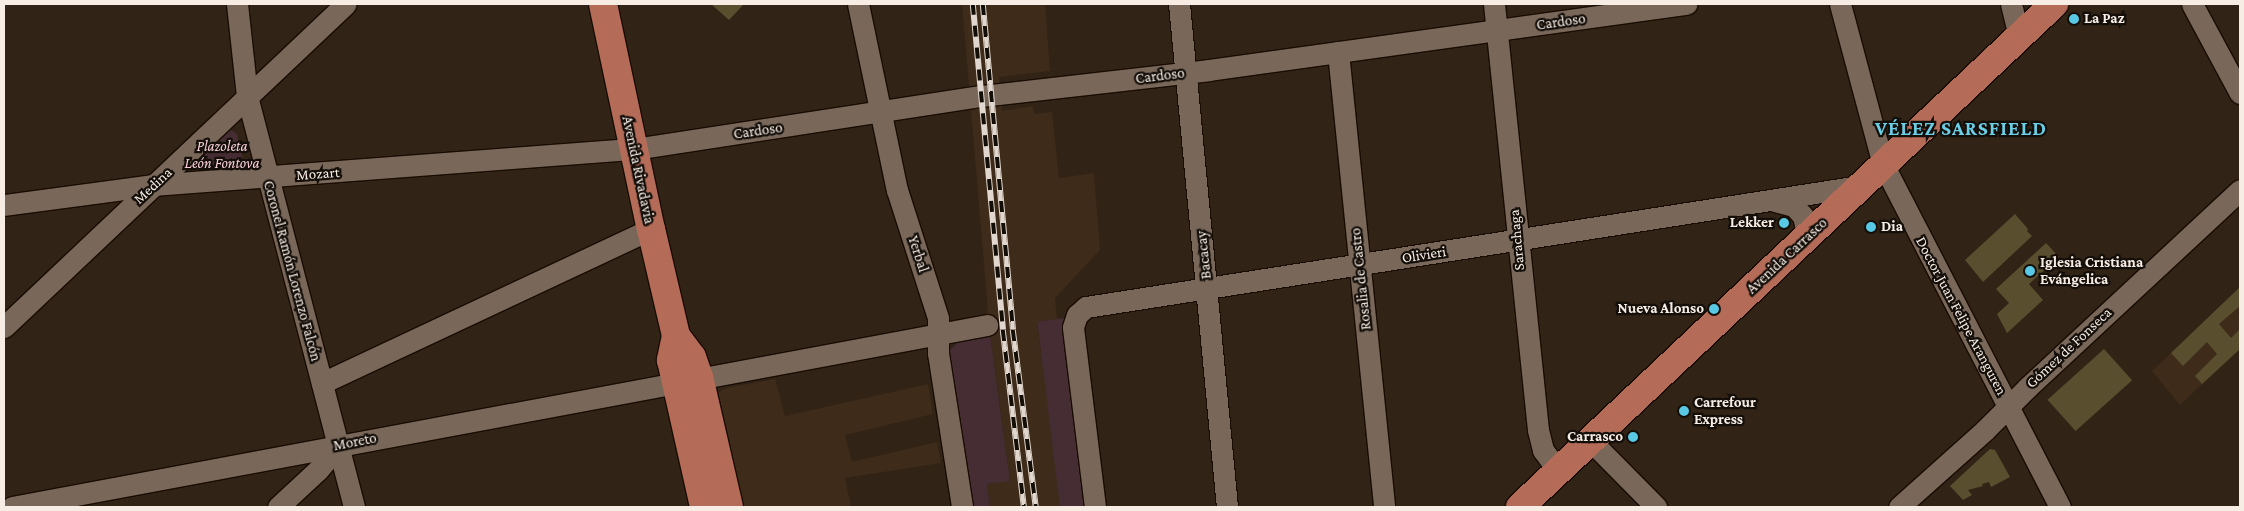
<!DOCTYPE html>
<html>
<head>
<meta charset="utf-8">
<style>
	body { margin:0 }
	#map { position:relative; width:2244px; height:511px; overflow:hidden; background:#312316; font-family:"Crimson Pro",serif }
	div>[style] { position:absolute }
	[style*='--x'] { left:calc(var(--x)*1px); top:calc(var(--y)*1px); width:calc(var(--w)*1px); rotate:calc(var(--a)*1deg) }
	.built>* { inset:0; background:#3e2b19 }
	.green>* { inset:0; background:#462d33; transform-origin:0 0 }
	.building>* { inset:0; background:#594f2e; transform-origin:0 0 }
	.roads { filter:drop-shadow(1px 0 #190c02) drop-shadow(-1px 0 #190c02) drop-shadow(0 1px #190c02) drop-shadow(0 -1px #190c02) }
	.minor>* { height:21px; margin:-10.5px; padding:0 10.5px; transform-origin:10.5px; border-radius:10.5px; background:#79685a }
	.major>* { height:28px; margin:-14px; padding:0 14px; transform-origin:14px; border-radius:14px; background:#b46c58 }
	.rail>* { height:5.5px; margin-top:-2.75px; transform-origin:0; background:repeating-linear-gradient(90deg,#140e09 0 11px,#e1d7ce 0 22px); box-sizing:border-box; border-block:1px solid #e1d7ce }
	.dots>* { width:14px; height:14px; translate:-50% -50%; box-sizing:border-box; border:2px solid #140e09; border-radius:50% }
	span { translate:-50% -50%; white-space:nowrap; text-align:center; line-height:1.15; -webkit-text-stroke:4.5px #140e09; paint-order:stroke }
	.poi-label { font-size:15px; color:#f7ede5; font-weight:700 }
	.left { translate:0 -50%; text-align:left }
	.right { translate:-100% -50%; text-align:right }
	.street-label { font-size:15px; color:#f7ede5 }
	.park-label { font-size:15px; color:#fad1da; font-style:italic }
	.district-label { font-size:20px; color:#6bcfe8; font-weight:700; letter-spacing:1px }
	.frame { position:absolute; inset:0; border:5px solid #f7ede5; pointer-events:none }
</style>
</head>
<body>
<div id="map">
	<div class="built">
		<div style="clip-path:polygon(962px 4px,1045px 4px,1050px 71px,999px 77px,1002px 111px,1033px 106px,1034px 114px,1052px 112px,1059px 178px,1094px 173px,1100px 250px,1055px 298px,1057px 319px,1037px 322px,1061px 507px,990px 507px,987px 484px,1010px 480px,990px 335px)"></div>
		<div style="clip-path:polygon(2240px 287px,2240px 349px,2180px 405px,2152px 371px)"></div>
		<div style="clip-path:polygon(775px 379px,785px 416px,928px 384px,933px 414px,845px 435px,852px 462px,937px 442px,941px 463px,845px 478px,851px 507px,733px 507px,716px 394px,726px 388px)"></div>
	</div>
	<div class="green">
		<div style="clip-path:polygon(222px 130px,231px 130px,237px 134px,243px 160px,239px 168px,233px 172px,196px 172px,191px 161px)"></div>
		<div style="left:1066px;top:318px;width:190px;height:29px;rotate:83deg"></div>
		<div style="clip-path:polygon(990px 335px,1010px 481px,987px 484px,990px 507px,972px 507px,949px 351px,958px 342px)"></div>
	</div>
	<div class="building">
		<div style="clip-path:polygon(711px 4px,744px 4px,729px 20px)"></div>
		<div style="clip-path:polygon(2015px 214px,2028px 229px,2027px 231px,2032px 236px,1983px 282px,1965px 260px)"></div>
		<div style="clip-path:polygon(2046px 243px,2059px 257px,2029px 284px,2043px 300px,2007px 333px,1997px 314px,2009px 303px,1996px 289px)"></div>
		<div style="clip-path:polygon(2240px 287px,2240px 306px,2219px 324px,2231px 338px,2240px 329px,2240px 349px,2202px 384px,2195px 376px,2217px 354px,2207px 342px,2183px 366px,2171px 353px)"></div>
		<div style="left:2104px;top:349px;width:42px;height:76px;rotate:48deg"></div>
		<div style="clip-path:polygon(1990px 449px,1995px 450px,2010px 477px,1991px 487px,1989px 482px,1982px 484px,1983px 486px,1968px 490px,1972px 495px,1963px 500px,1950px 486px)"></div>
	</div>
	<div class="roads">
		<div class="minor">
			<div style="--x:237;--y:4;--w:93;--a:83.8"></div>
			<div style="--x:247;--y:96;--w:425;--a:75.4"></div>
			<div style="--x:858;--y:4;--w:190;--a:78.2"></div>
			<div style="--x:897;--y:190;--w:134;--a:72.2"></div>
			<div style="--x:938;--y:318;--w:35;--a:90"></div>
			<div style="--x:938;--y:353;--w:156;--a:81.1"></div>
			<div style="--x:1179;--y:4;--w:505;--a:84.55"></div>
			<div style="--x:1494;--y:4;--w:428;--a:84.1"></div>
			<div style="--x:1538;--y:430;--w:21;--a:76"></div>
			<div style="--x:1543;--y:450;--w:26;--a:54"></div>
			<div style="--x:1840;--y:4;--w:166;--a:75"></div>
			<div style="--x:1883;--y:164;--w:386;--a:62.7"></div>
			<div style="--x:2011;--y:4;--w:33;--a:76"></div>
			<div style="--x:2192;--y:4;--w:101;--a:61.7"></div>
			<div style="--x:1338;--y:52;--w:457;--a:84.2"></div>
			<div style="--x:1775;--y:201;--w:20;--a:15"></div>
			<div style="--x:1794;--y:206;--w:13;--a:48"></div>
			<div style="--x:1803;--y:216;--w:13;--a:77"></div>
			<div style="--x:1806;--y:229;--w:14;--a:107"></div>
			<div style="--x:4;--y:205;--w:150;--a:-7.6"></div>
			<div style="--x:153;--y:185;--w:482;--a:-4.3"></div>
			<div style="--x:634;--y:149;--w:352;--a:-8.7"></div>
			<div style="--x:982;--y:96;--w:228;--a:-6.5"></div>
			<div style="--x:1209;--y:70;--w:482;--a:-7.9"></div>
			<div style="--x:4;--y:327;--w:470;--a:-43.4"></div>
			<div style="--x:322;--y:383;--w:363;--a:-25.1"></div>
			<div style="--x:1591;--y:441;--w:93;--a:45.4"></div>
			<div style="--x:12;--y:507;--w:992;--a:-10.57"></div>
			<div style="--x:278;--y:507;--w:54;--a:-42.8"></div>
			<div style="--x:318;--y:470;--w:33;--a:-50"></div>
			<div style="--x:1095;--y:507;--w:181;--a:-97"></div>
			<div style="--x:1073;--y:327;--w:13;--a:-72"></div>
			<div style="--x:1077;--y:315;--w:12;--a:-42"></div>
			<div style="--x:1086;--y:307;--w:783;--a:-8.89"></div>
			<div style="--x:1899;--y:507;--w:115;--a:-41.8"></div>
			<div style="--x:1985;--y:430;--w:61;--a:-45"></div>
			<div style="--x:2028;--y:387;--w:289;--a:-42.9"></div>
		</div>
		<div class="major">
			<div style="--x:603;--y:4;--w:230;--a:78"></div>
			<div style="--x:651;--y:229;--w:110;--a:76.8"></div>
			<div style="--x:676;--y:336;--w:26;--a:53"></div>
			<div style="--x:692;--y:357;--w:21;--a:71"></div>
			<div style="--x:699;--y:377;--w:133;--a:77"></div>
			<div style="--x:676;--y:336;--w:25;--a:102"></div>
			<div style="--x:671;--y:360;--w:151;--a:77.3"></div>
			<div style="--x:1520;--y:507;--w:734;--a:-43.29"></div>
		</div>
	</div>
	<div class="rail">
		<div style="--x:973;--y:4;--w:327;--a:84.7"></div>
		<div style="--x:1003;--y:330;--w:178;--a:83.2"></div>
		<div style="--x:983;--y:4;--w:327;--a:84.7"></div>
		<div style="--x:1013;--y:330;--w:178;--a:82.6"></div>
	</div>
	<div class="dots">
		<div style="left:2074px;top:19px;background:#59c8e4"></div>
		<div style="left:1784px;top:223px;background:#59c8e4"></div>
		<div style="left:1871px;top:227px;background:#59c8e4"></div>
		<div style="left:2030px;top:271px;background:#59c8e4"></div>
		<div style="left:1714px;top:309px;background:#59c8e4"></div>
		<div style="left:1684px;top:411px;background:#59c8e4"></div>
		<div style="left:1633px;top:437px;background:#59c8e4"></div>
	</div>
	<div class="poi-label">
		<span class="left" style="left:2084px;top:19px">La Paz</span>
		<span class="right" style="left:1774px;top:223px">Lekker</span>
		<span class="left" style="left:1881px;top:227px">Dia</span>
		<span class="left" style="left:2040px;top:271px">Iglesia Cristiana<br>Evángelica</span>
		<span class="right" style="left:1704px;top:309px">Nueva Alonso</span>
		<span class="left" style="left:1694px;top:411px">Carrefour<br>Express</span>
		<span class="right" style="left:1623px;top:437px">Carrasco</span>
	</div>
	<div class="street-label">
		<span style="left:1561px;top:22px;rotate:-8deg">Cardoso</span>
		<span style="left:1160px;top:76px;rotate:-7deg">Cardoso</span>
		<span style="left:758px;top:131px;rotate:-8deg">Cardoso</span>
		<span style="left:638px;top:170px;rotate:78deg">Avenida Rivadavia</span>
		<span style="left:318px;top:174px;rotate:-4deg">Mozart</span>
		<span style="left:153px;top:186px;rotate:-43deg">Medina</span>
		<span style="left:1517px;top:240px;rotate:-95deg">Sarachaga</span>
		<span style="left:918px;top:254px;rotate:72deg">Yerbal</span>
		<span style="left:1204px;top:255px;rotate:-96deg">Bacacay</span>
		<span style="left:1424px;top:255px;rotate:-9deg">Olivieri</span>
		<span style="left:1787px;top:256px;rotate:-43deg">Avenida Carrasco</span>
		<span style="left:292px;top:271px;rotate:75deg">Coronel Ramón Lorenzo Falcón</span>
		<span style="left:1361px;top:279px;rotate:-96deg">Rosalia de Castro</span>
		<span style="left:1961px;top:316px;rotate:62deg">Doctor Juan Felipe Aranguren</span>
		<span style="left:2069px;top:348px;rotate:-43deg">Gómez de Fonseca</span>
		<span style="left:355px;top:442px;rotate:-11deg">Moreto</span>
	</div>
	<div class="park-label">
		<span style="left:222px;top:155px">Plazoleta<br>León Fontova</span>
	</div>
	<div class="district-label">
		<span style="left:1961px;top:128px">VÉLEZ SARSFIELD</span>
	</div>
	<div class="frame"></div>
</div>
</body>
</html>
